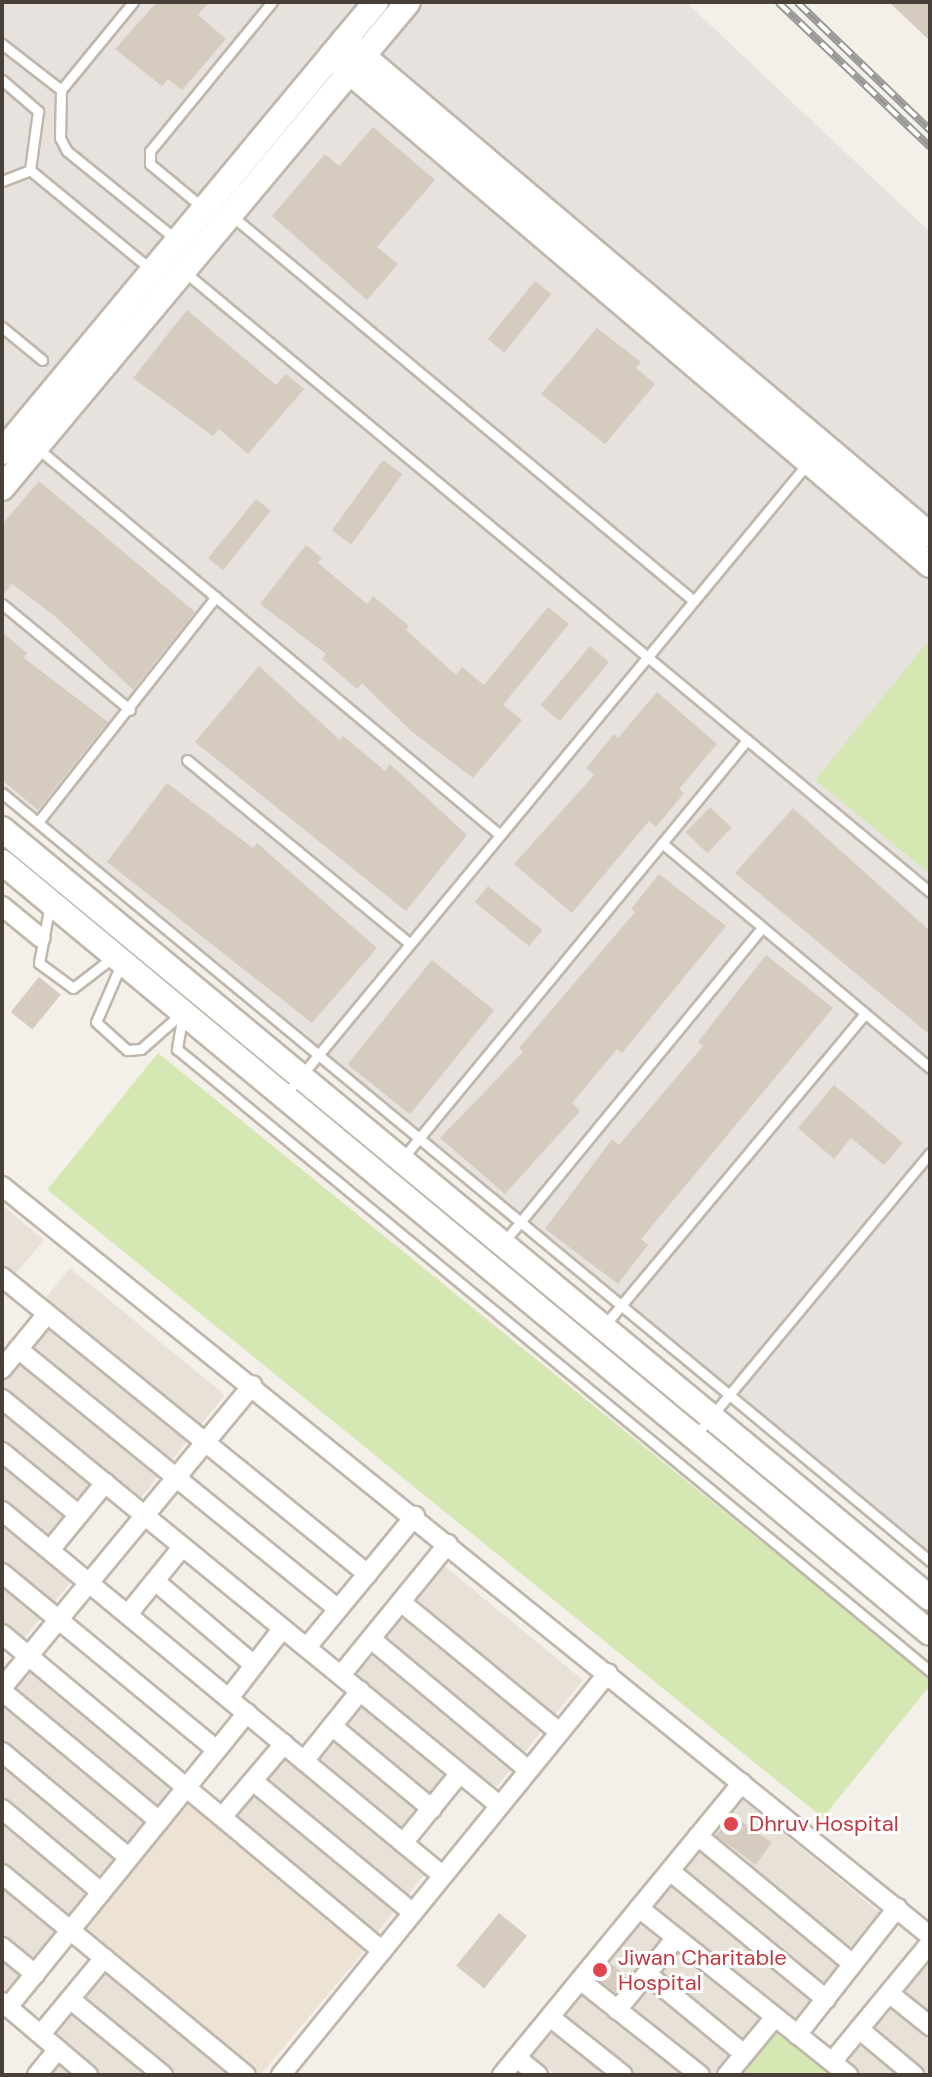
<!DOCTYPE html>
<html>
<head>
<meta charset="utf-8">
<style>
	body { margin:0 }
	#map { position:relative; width:932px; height:2077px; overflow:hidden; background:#f4f0e9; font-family:"DM Sans",sans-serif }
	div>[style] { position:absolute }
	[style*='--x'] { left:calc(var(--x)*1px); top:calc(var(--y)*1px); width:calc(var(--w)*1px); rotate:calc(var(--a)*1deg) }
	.residential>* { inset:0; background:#e8e1d7 }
	.industrial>* { inset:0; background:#e7e2de }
	.education>* { inset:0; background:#ede3d4; transform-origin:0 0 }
	.green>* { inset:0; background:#d5e8b3; transform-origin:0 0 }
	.building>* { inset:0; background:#d6cbbf; transform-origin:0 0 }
	.roads { filter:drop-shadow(2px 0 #c0b7ac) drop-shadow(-2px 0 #c0b7ac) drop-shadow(0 2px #c0b7ac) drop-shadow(0 -2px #c0b7ac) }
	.service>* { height:9px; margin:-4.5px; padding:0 4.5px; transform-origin:4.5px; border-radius:4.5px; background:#fff }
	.minor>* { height:18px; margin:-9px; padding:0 9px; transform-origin:9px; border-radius:9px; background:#fff }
	.tertiary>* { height:24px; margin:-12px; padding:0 12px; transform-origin:12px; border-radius:12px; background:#fff }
	.rail>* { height:8px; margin-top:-4px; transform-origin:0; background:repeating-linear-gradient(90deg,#fff 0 15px,#989898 0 30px); box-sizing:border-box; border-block:2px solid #989898 }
	.dots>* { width:22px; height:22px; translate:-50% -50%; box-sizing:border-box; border:4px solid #fff; border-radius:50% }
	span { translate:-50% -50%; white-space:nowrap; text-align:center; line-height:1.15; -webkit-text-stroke:6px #fff; paint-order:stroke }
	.health-label { font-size:22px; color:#be3a42 }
	.left { translate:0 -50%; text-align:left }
	.frame { position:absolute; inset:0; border:4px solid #484038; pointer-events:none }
</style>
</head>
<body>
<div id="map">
	<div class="residential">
		<div style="clip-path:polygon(2px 1205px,44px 1240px,2px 1290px)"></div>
		<div style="clip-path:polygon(70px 1268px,225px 1395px,134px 1506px,100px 1478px,42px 1548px,76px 1576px,15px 1649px,2px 1638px,2px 1351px)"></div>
		<div style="clip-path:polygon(430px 1554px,583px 1680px,493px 1791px,456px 1762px,398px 1834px,433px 1864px,375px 1935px,221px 1810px,279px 1738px,303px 1757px,363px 1685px,339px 1665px)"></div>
		<div style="clip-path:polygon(33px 1654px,191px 1782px,76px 1923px,2px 1862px,2px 1693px)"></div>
		<div style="clip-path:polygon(733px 1792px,889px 1920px,798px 2032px,719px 2075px,556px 2075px,524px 2049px)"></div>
		<div style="clip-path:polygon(2px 1872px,63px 1921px,2px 1998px)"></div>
		<div style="clip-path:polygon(930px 1947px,930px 2075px,849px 2075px,834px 2063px)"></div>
		<div style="clip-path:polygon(95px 1951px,247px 2075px,33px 2075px,61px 2040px,38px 2021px)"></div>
	</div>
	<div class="industrial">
		<div style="clip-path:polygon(2px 2px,686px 2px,930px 232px,930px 1554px,2px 789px)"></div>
	</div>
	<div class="education">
		<div style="left:188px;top:1794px;width:236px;height:168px;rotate:40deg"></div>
	</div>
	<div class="green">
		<div style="clip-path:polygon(930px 639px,930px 874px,815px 780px)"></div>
		<div style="left:158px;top:1053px;width:998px;height:176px;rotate:39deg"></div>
		<div style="clip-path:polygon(778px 2025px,839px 2075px,738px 2075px)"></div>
	</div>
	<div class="building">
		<div style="clip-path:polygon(157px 2px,209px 2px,198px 15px,226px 39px,182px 90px,168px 79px,162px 86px,115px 49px)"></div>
		<div style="clip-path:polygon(889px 2px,930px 2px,930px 41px)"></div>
		<div style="clip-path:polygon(373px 127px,435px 180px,377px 247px,398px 264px,367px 300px,272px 216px,325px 154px,339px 166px)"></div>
		<div style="left:535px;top:281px;width:21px;height:75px;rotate:39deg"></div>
		<div style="clip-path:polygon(187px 310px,276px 385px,286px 374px,304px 389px,248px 454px,219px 429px,213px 436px,133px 378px)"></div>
		<div style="clip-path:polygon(597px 328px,641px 362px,636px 368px,655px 384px,605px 444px,541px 394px)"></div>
		<div style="left:383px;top:460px;width:24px;height:87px;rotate:36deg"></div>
		<div style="clip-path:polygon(39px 481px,195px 612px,133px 690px,56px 617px,12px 584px,2px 596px,2px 525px)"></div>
		<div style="left:256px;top:499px;width:19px;height:76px;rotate:39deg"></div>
		<div style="clip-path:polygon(306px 545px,322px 558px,318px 563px,367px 604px,373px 596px,409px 626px,406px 630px,456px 675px,462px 667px,484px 685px,548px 607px,569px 624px,503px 705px,522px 720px,473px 778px,411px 731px,362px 683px,357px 689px,322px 659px,326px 654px,260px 604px)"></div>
		<div style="clip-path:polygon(2px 632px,27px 653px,24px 658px,108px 722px,38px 810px,2px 780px)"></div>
		<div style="left:590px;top:646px;width:25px;height:77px;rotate:40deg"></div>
		<div style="clip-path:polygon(259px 666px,340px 740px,343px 736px,385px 771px,390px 764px,467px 835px,406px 911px,195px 742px)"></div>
		<div style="clip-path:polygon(657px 692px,717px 744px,679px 789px,684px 793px,656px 827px,649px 821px,572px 913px,514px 864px,594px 775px,586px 768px,614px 734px,618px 738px)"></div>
		<div style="clip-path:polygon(167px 783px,253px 848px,257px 843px,377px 948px,312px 1023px,107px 862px)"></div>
		<div style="left:710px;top:807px;width:30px;height:35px;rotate:44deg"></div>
		<div style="clip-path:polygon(793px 808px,930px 931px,930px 1035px,735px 873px)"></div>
		<div style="clip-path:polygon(659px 874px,726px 926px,622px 1053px,617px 1049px,572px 1103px,580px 1111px,505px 1194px,440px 1138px,523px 1052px,519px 1048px,635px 912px,631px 909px)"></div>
		<div style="left:488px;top:886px;width:70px;height:21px;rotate:39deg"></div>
		<div style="clip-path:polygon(766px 955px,833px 1008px,641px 1239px,648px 1245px,618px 1284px,545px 1229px,612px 1139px,619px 1145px,703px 1046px,698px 1042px)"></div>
		<div style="left:432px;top:960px;width:80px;height:134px;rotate:39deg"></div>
		<div style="left:39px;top:977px;width:28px;height:45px;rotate:39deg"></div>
		<div style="clip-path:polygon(834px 1085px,903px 1143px,884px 1165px,851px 1138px,834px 1159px,798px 1128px)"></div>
		<div style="left:732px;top:1814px;width:49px;height:27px;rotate:36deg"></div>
		<div style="left:499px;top:1913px;width:36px;height:68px;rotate:39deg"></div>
		<div style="left:610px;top:1963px;width:23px;height:20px;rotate:38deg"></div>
	</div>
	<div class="roads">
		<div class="service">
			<div style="--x:2;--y:44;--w:75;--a:37.9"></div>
			<div style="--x:61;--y:90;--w:48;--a:91.2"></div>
			<div style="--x:60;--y:138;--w:15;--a:62"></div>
			<div style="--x:67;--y:151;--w:143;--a:39"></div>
			<div style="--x:2;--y:80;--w:48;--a:40.7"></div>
			<div style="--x:38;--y:111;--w:60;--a:97.7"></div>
			<div style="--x:30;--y:170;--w:159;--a:39.4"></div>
			<div style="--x:61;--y:90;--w:114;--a:-50.7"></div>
			<div style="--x:2;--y:181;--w:30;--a:-21"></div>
			<div style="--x:202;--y:207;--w:67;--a:-140.4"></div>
			<div style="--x:150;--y:164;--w:13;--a:-90"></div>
			<div style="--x:150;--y:151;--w:193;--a:-50.7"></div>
			<div style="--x:232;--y:216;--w:601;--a:39.81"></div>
			<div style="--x:186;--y:273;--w:968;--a:39.76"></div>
			<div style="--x:2;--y:327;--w:52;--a:39.5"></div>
			<div style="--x:36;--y:447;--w:605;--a:39.9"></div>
			<div style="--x:2;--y:604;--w:166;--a:39.6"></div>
			<div style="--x:187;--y:760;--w:289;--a:39.5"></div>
			<div style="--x:2;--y:793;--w:1205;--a:39.61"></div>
			<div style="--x:38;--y:822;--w:287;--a:-51.7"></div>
			<div style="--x:662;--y:843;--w:350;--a:40"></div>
			<div style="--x:50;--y:904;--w:60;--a:100.6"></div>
			<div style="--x:39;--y:963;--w:42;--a:36.3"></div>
			<div style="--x:73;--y:988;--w:49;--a:-37.6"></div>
			<div style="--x:122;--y:962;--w:65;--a:113.4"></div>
			<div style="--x:96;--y:1022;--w:42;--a:42.1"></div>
			<div style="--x:127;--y:1050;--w:14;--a:-4"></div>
			<div style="--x:141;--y:1049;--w:55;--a:-41.3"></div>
			<div style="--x:183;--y:1014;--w:36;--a:100"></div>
			<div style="--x:177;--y:1049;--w:977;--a:39.56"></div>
			<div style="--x:286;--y:1094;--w:819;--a:-50.4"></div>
			<div style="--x:402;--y:1159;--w:543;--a:-50.53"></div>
			<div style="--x:503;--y:1243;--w:408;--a:-50.6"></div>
			<div style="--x:603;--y:1327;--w:408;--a:-50.1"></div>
			<div style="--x:695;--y:1436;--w:368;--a:-50.3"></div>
		</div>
		<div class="minor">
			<div style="--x:2;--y:906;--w:50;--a:39.4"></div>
			<div style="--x:2;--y:1186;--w:1193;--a:38.94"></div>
			<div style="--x:2;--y:1277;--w:471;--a:39.1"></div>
			<div style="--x:18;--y:1349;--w:412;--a:39.1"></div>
			<div style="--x:2;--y:1369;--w:71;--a:-50.7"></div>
			<div style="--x:2;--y:1399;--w:642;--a:39.25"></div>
			<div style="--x:2;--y:1452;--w:99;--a:39.3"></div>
			<div style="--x:2;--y:1511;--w:572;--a:39.61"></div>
			<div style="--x:50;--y:1550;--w:87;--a:-50.6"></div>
			<div style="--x:2;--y:1573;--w:278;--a:39.5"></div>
			<div style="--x:155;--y:1581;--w:130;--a:40.3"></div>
			<div style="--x:401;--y:1602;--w:205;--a:39.4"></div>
			<div style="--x:128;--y:1614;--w:87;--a:-51"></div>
			<div style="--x:2;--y:1634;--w:495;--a:39.8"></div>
			<div style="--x:371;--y:1639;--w:204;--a:39.8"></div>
			<div style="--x:307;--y:1647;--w:170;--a:-50.5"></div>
			<div style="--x:341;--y:1675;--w:169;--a:-50.8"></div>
			<div style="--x:2;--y:1688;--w:393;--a:-50.4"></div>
			<div style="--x:2;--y:1691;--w:204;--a:39.6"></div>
			<div style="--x:229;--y:1698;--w:88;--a:-52.4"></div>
			<div style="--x:332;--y:1726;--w:130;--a:39.7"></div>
			<div style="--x:2;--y:1752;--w:165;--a:39.8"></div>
			<div style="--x:304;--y:1761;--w:90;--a:-51.3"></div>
			<div style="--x:253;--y:1781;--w:207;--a:39.5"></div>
			<div style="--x:2;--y:1809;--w:129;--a:40"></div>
			<div style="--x:222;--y:1817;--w:96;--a:-49.7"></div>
			<div style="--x:698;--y:1836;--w:201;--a:39.6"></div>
			<div style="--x:403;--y:1843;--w:90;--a:-50.8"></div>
			<div style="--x:670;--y:1871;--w:202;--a:39.4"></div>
			<div style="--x:2;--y:1874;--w:316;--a:39.5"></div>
			<div style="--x:639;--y:1908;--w:268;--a:38.6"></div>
			<div style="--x:2;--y:1947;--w:43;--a:39.3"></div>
			<div style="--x:647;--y:1974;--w:126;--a:39.5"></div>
			<div style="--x:580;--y:1980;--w:153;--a:38.4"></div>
			<div style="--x:889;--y:1993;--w:53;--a:38.8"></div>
			<div style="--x:70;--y:1999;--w:120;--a:39.3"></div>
			<div style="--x:2;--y:2002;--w:113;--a:40.3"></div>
			<div style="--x:8;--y:2007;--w:379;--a:-50.9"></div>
			<div style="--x:617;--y:2010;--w:93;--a:-50.7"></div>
			<div style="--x:550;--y:2017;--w:93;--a:38.5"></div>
			<div style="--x:859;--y:2029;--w:72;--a:39.9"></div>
			<div style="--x:41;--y:2034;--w:99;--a:-50.3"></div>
			<div style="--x:797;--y:2035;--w:162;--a:-51.8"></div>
			<div style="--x:517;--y:2058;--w:27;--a:39"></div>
			<div style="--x:832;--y:2062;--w:154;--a:-50.5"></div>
			<div style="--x:37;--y:2075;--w:33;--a:-51"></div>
			<div style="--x:281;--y:2075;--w:518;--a:-50.87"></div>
			<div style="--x:502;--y:2075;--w:378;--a:-50.6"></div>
			<div style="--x:727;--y:2075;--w:75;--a:-50.4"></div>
		</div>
		<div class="tertiary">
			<div style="--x:344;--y:40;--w:767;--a:40.19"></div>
			<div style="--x:331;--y:56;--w:786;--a:40.36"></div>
			<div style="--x:2;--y:452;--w:585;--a:-50.27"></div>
			<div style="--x:2;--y:488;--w:633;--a:-50.12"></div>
			<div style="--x:2;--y:829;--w:1205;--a:39.65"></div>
			<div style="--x:2;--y:862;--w:1206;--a:39.72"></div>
		</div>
	</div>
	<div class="rail">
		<div style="--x:778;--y:2;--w:210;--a:43.6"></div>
		<div style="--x:797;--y:2;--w:185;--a:43.9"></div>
	</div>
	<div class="dots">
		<div style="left:731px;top:1824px;background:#e0444e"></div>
		<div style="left:600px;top:1970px;background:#e0444e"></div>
	</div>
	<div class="health-label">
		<span class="left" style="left:749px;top:1824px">Dhruv Hospital</span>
		<span class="left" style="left:618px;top:1970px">Jiwan Charitable<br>Hospital</span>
	</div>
	<div class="frame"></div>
</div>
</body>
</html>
